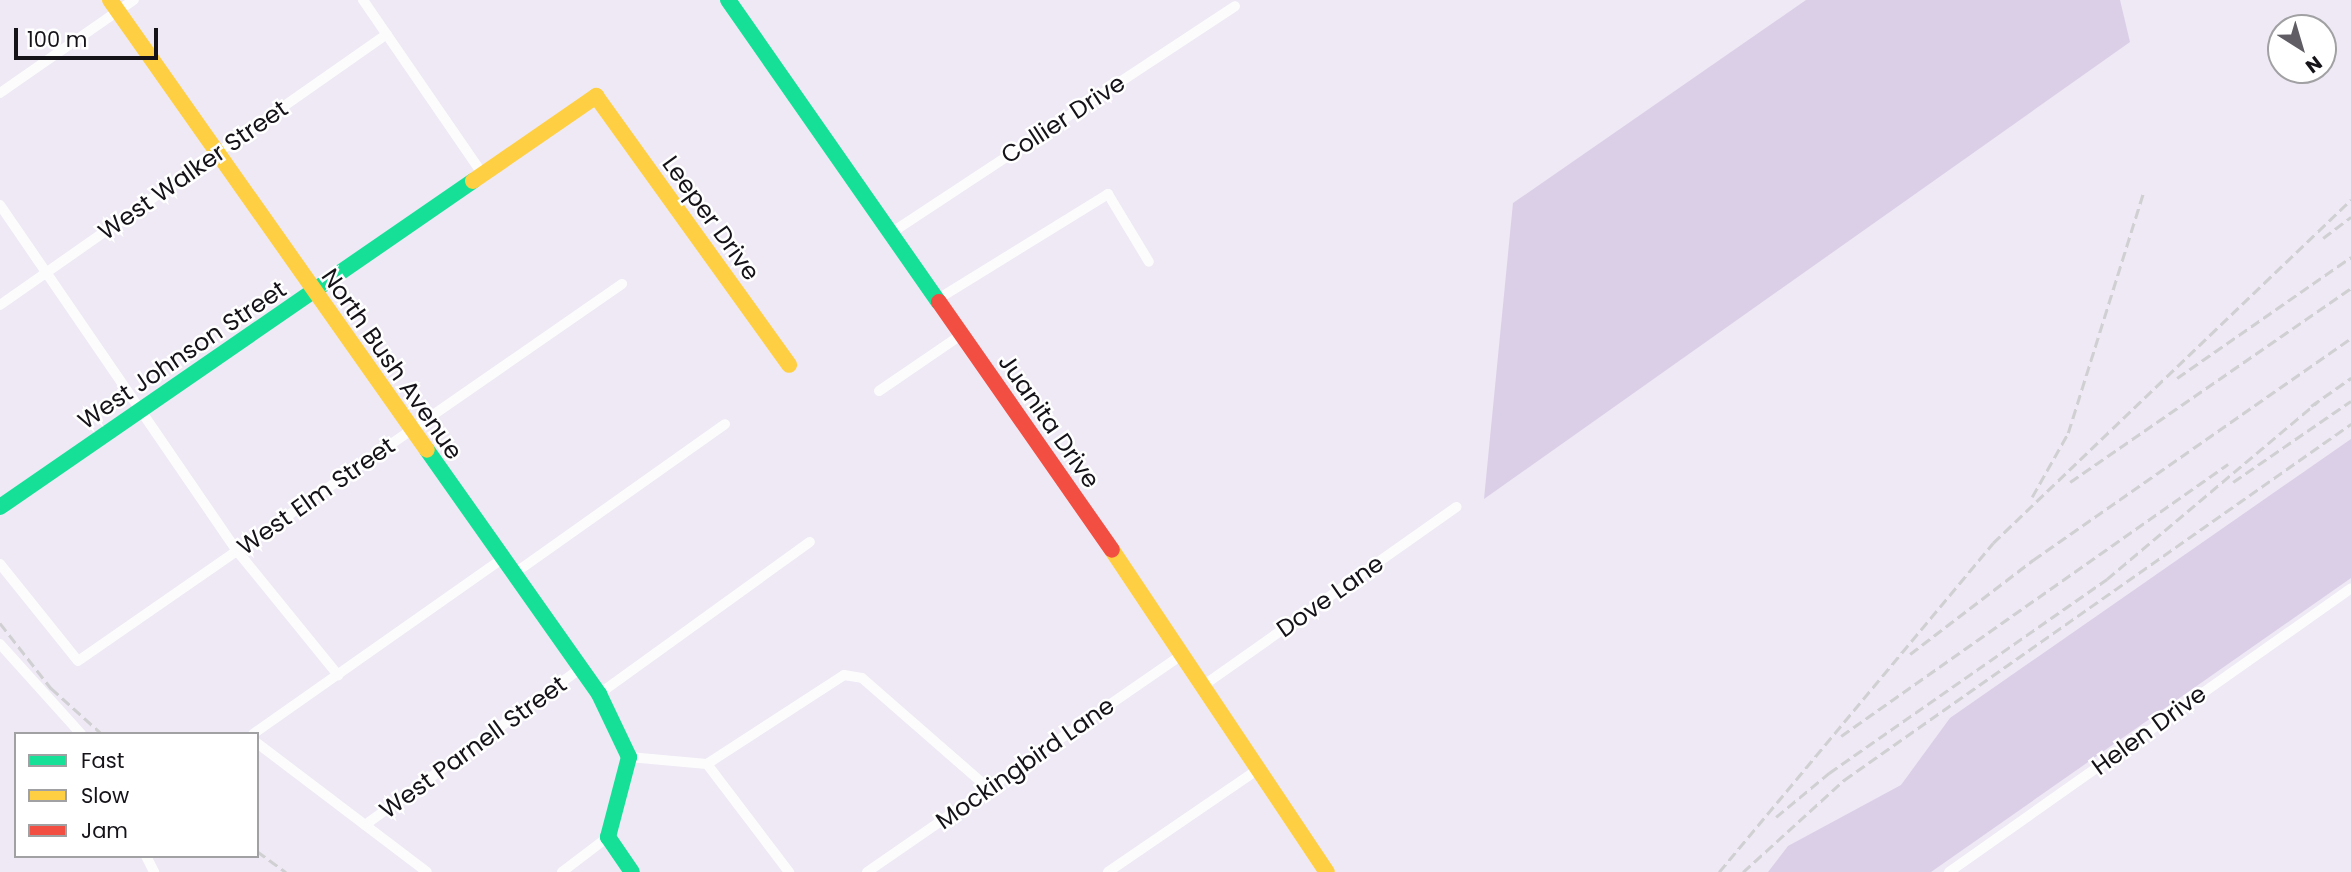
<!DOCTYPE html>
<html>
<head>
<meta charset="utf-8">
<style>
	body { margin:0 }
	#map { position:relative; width:2351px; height:872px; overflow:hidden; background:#eee9f4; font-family:Poppins,sans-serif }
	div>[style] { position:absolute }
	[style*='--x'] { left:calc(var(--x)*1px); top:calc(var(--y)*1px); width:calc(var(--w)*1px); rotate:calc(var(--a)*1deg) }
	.green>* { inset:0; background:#dbcfe8 }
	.street>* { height:10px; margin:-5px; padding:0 5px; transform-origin:5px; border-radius:5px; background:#fcfcfd }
	.fast>* { height:16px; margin:-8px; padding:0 8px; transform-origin:8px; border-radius:8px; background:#16e098 }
	.slow>* { height:16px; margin:-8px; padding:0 8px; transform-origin:8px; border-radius:8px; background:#ffcf43 }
	.jam>* { height:16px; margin:-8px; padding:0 8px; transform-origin:8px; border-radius:8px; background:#f24e42 }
	.rail>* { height:2.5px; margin-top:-1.25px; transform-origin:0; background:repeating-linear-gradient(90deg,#d0cfd2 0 10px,transparent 0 15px) }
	span { translate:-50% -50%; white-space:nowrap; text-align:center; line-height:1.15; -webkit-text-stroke:5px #fff; paint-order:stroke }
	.street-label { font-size:24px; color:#151218 }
	.legend { position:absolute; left:14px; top:732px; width:245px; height:126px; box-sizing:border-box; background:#fff; border:2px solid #a1a0a3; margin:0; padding:9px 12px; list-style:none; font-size:21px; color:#151218 }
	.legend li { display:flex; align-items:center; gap:14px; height:35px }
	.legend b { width:35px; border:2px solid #a1a0a3 }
	.north { position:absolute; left:2267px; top:14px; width:70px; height:70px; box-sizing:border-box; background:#fff; border:2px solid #a1a0a3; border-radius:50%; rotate:143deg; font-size:19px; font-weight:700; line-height:28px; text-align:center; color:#151218 }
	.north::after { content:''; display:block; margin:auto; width:24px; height:32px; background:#615d65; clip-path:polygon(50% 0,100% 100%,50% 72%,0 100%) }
	.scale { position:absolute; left:14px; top:28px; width:144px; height:32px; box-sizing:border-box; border:4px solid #151218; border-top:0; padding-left:9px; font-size:21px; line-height:24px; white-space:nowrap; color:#151218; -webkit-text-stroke:5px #fff; paint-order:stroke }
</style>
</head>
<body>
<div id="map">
	<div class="green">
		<div style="clip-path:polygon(1806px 0,2120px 0,2130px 42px,1484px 499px,1513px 203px)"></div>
		<div style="clip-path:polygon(2351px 439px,2351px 578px,1931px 872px,1768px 872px,1788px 846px,1901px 785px,1950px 718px)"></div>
	</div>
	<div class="street">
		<div style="--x:363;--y:0;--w:210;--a:55.5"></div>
		<div style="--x:0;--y:93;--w:163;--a:-34.8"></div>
		<div style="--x:0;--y:205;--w:421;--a:55.6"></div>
		<div style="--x:238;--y:552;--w:159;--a:50.9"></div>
		<div style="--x:891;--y:233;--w:412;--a:-33.4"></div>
		<div style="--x:938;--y:299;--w:200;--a:-31.7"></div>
		<div style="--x:1108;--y:194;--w:79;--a:58.9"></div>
		<div style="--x:0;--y:305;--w:472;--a:-35"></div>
		<div style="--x:879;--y:391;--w:99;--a:-34.3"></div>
		<div style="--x:0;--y:564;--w:124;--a:51.2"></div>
		<div style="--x:78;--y:661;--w:662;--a:-34.72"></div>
		<div style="--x:512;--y:575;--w:261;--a:-35.3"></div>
		<div style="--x:0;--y:644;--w:121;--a:48"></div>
		<div style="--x:1204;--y:685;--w:309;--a:-35.2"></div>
		<div style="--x:599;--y:694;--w:260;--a:-35.8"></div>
		<div style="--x:253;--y:734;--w:303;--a:-35.1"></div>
		<div style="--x:257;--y:743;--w:213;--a:37.2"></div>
		<div style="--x:629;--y:757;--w:78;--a:5.1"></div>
		<div style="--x:707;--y:764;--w:136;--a:52.8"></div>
		<div style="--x:707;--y:764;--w:163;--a:-33"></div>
		<div style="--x:844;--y:675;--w:18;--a:9"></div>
		<div style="--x:862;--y:678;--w:167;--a:41.1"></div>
		<div style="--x:365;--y:825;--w:266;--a:-36"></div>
		<div style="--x:146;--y:856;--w:18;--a:63"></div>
		<div style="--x:562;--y:872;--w:58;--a:-37.3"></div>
		<div style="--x:867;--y:872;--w:385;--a:-34.6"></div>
		<div style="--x:1108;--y:872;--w:184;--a:-34.4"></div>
		<div style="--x:1949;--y:872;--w:492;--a:-35.2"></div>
	</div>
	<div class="fast">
		<div style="--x:728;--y:0;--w:368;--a:55.1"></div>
		<div style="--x:427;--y:450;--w:299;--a:54.8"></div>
		<div style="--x:599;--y:694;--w:70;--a:64.5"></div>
		<div style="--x:629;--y:757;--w:83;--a:104.7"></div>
		<div style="--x:608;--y:837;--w:42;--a:55.6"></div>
		<div style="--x:0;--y:507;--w:574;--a:-34.58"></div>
	</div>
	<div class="slow">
		<div style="--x:110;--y:0;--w:550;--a:54.84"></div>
		<div style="--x:473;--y:181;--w:150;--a:-34.6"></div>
		<div style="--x:596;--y:96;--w:331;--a:54.3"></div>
		<div style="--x:1112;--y:550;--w:387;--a:56.3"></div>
	</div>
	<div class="jam">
		<div style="--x:939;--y:302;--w:302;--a:55.1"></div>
	</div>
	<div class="rail">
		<div style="--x:2323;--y:238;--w:35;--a:-37"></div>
		<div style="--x:2177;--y:378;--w:212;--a:-34.8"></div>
		<div style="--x:2311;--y:406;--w:49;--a:-35"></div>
		<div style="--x:2070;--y:482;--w:341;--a:-34.6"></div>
		<div style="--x:2233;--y:482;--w:143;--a:-34.5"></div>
		<div style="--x:2032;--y:497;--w:73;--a:-60.6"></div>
		<div style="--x:2068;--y:433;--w:250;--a:-72.6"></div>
		<div style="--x:0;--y:623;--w:83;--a:51.9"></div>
		<div style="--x:51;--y:688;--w:69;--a:42"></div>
		<div style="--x:1910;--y:654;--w:155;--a:-37.4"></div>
		<div style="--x:2033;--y:560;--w:388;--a:-34.9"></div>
		<div style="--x:1841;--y:736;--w:473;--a:-35.1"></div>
		<div style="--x:1776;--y:817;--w:69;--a:-39.7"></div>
		<div style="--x:1829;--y:773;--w:339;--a:-34.9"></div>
		<div style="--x:2107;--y:579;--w:275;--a:-40.1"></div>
		<div style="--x:257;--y:851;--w:36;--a:36"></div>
		<div style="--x:1719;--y:872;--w:428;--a:-50.2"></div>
		<div style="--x:1993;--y:543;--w:496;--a:-43.8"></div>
		<div style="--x:1743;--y:872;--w:137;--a:-42.3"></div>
		<div style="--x:1844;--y:780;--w:620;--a:-35.08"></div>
	</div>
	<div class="street-label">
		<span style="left:1063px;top:119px;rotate:-33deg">Collier Drive</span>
		<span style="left:193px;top:170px;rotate:-35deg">West Walker Street</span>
		<span style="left:711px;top:218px;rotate:54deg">Leeper Drive</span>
		<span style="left:182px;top:355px;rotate:-34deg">West Johnson Street</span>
		<span style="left:392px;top:364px;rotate:55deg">North Bush Avenue</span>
		<span style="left:1049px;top:421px;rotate:55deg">Juanita Drive</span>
		<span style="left:316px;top:496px;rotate:-35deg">West Elm Street</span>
		<span style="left:1330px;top:596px;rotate:-35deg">Dove Lane</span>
		<span style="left:2149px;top:730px;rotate:-36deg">Helen Drive</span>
		<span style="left:473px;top:747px;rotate:-36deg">West Parnell Street</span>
		<span style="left:1025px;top:763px;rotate:-35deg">Mockingbird Lane</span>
	</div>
	<ul class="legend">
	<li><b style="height:9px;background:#16e098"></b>Fast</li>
	<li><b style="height:9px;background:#ffcf43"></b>Slow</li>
	<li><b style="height:9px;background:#f24e42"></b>Jam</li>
	</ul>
	<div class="north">N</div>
	<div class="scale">100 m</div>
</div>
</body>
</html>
